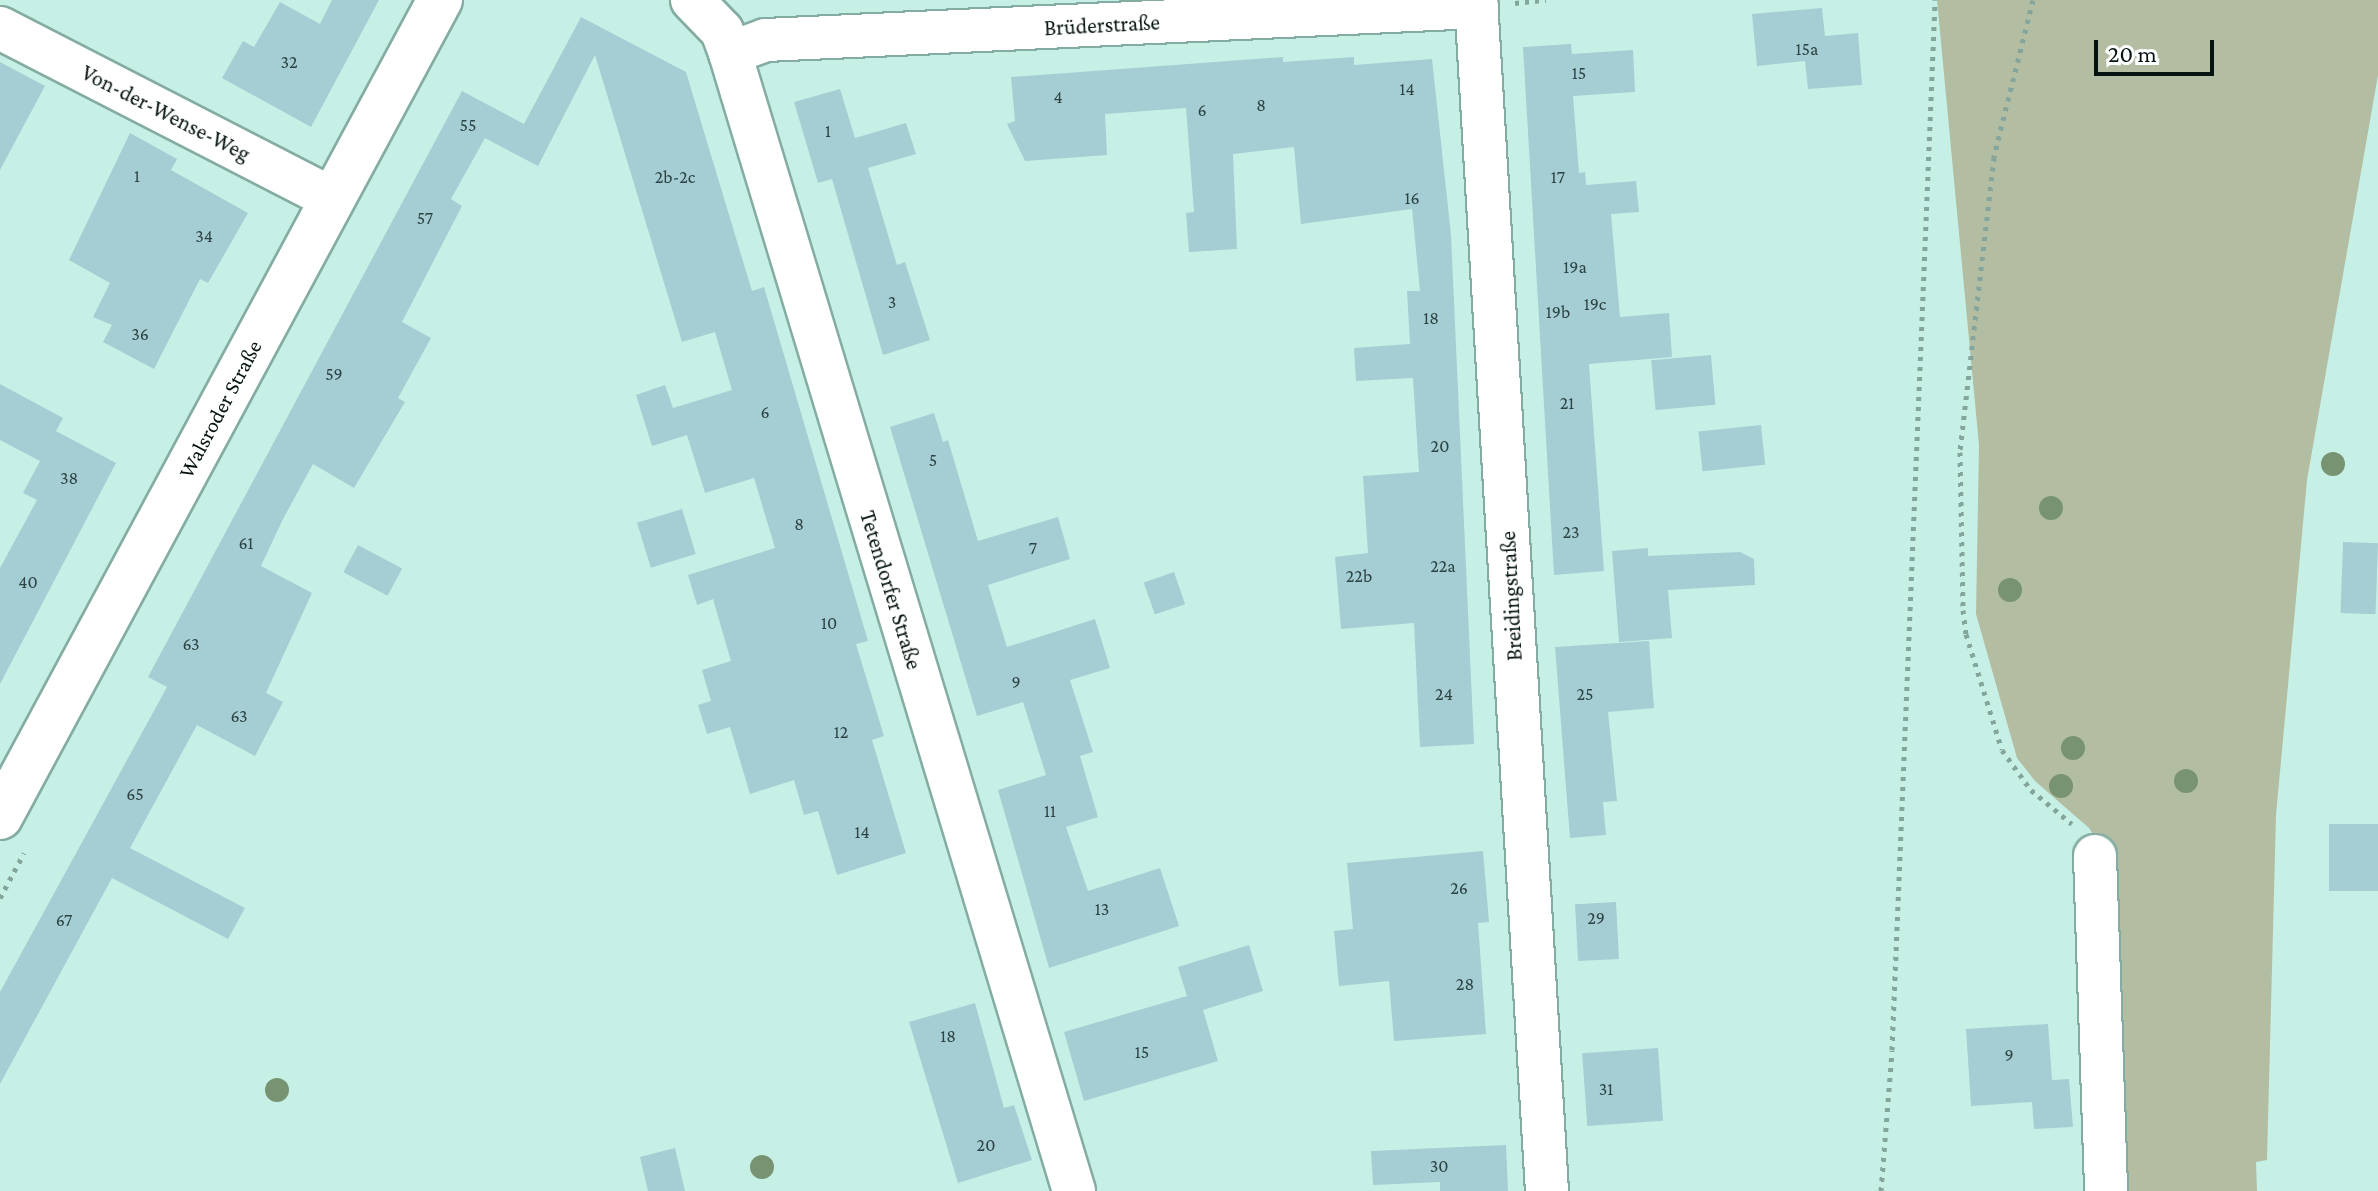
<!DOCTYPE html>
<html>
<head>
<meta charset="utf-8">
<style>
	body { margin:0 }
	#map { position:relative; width:2378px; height:1191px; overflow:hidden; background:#c6f0e5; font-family:"Crimson Pro",serif }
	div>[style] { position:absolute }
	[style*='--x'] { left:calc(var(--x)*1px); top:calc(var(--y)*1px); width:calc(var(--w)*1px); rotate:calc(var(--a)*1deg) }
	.green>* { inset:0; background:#b3bda2 }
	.building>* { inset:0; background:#a4ced3; transform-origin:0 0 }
	.path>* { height:5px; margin-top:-2.5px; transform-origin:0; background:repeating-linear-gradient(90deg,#84a59c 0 4px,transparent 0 10px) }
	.roads { filter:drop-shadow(2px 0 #84aca2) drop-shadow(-2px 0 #84aca2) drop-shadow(0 2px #84aca2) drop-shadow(0 -2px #84aca2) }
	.minor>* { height:42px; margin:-21px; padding:0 21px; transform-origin:21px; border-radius:21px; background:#fff }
	.major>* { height:44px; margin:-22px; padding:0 22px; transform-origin:22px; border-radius:22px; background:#fff }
	.trees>* { width:24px; height:24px; margin:-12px; border-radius:50%; background:#789372 }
	span { translate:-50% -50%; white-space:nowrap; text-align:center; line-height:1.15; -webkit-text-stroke:8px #fff; paint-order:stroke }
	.number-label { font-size:18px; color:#2d4242 }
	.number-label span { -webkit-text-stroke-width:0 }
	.street-label { font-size:22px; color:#051411 }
	.scale { position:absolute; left:2094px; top:40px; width:120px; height:36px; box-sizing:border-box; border:4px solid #051411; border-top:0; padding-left:10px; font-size:24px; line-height:28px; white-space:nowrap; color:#051411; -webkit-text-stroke:6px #fff; paint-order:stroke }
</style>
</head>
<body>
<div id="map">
	<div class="green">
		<div style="clip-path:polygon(1937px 0,2378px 0,2378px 75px,2307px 480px,2276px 815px,2267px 1160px,2256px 1162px,2257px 1191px,2117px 1191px,2100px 845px,2089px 828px,2035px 781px,2017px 758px,1976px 614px,1979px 445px)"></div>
	</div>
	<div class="building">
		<div style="clip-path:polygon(332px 0,379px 0,311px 127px,222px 78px,243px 41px,254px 47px,280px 2px,320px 24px)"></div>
		<div style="clip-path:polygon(1822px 8px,1825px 36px,1858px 33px,1862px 85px,1808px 89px,1805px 61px,1757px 66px,1752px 14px)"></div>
		<div style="clip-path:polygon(581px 17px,686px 72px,752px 291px,764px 287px,868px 641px,856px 644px,884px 736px,872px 740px,906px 853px,837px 875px,818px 811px,804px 815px,794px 780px,750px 794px,730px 727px,707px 734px,698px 705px,711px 701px,702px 670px,731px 661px,713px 599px,697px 605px,688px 575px,775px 548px,754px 478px,705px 493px,687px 435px,652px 446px,636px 395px,665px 385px,673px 408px,732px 390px,715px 332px,682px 342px,595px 55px,538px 166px,485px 138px,451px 199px,462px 206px,402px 322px,431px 338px,398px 398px,405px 402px,354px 488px,313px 464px,283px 519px,261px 566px,312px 593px,266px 693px,283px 702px,255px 756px,197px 725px,130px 848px,245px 908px,228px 939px,112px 878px,0 1084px,0 992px,167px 687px,148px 677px,462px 91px,524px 124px)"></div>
		<div style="clip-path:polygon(1571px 44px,1572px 54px,1633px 50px,1635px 92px,1573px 96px,1579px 173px,1585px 172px,1586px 185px,1636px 181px,1639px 212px,1611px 214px,1620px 317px,1669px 313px,1672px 357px,1589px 364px,1604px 571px,1554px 575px,1523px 47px)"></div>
		<div style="clip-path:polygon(1283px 57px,1283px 62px,1354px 57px,1354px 65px,1432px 59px,1451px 235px,1474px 744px,1420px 747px,1414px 623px,1341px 629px,1335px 557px,1368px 553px,1363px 476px,1419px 472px,1413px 378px,1356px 381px,1354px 348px,1410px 344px,1407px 291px,1420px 291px,1412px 209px,1301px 224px,1294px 147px,1233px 154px,1237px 249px,1189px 252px,1186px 213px,1194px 212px,1186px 108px,1105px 114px,1107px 155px,1025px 161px,1007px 124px,1015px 121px,1011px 77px)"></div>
		<div style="clip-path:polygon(0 62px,45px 86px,0 170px)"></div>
		<div style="clip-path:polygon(840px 89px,855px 138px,906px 123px,916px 154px,868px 168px,897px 265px,905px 262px,930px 340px,883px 355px,832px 179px,818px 183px,794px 102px)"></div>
		<div style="clip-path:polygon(130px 133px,177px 159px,171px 170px,248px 213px,208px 283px,200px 279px,154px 369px,103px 342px,112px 325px,93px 317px,110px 283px,69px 260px)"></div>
		<div style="left:1711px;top:355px;width:50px;height:60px;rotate:85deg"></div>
		<div style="clip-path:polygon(0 384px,63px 418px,56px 431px,116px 463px,0 684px,0 568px,37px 500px,23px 493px,40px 461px,0 440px)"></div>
		<div style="clip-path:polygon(934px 413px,943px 442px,948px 440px,978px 541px,1058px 517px,1070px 559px,988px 585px,1007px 647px,1095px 619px,1110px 668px,1070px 680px,1093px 752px,1080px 756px,1098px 817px,1066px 827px,1088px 891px,1160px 868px,1179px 926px,1049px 968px,998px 790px,1046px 775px,1023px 702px,977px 716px,890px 427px)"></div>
		<div style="left:1761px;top:425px;width:40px;height:63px;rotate:84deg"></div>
		<div style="left:682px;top:509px;width:47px;height:47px;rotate:73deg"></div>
		<div style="left:2343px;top:542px;width:35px;height:71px;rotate:2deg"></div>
		<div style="left:358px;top:545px;width:50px;height:31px;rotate:28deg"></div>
		<div style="clip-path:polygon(1648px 548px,1648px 556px,1740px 552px,1754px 559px,1755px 585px,1668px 590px,1672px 638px,1619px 642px,1612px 551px)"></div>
		<div style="left:1174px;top:572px;width:34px;height:32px;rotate:71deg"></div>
		<div style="clip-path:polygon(1649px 641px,1654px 708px,1608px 712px,1617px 801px,1603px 802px,1606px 835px,1570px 838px,1555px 647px)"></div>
		<div style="left:2329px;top:824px;width:49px;height:67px"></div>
		<div style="clip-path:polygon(1483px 851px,1489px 922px,1478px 923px,1486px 1034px,1394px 1041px,1389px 981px,1339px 986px,1334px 931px,1353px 929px,1347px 863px)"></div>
		<div style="left:1616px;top:902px;width:57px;height:41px;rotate:87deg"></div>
		<div style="clip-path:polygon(1249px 945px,1263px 991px,1203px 1010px,1218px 1061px,1084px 1101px,1064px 1032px,1187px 996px,1178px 967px)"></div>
		<div style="clip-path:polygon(975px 1003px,1004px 1108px,1014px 1105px,1032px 1160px,958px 1183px,909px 1022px)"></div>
		<div style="clip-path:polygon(2048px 1024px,2052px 1080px,2069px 1079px,2073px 1127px,2034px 1129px,2032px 1102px,1971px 1106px,1966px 1029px)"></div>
		<div style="left:1658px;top:1048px;width:73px;height:76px;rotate:86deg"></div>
		<div style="clip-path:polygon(1506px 1145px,1508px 1191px,1440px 1191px,1440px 1182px,1373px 1185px,1371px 1151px)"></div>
		<div style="clip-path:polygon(675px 1148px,685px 1191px,648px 1191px,640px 1157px)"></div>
	</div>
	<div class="path">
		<div style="--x:2033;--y:0;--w:162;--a:104"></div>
		<div style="--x:1994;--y:157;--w:297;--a:96.6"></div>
		<div style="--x:1960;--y:452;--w:158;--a:88.9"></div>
		<div style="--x:1963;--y:610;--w:24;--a:83"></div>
		<div style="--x:1966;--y:634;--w:121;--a:72.8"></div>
		<div style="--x:2002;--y:750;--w:49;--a:54.1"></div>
		<div style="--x:2031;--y:790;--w:53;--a:39.7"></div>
		<div style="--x:1515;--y:3;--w:31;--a:-6"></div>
		<div style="--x:0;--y:898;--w:51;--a:-61.9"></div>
		<div style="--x:1881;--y:1191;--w:141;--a:-85.5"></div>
		<div style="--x:1892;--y:1050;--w:1051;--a:-87.65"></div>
	</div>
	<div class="roads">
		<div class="minor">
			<div style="--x:692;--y:0;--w:43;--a:45.9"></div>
			<div style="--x:722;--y:31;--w:23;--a:70"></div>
			<div style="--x:730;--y:53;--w:1189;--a:73.18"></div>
			<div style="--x:1476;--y:0;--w:1193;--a:86.59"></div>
			<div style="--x:0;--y:28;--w:374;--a:27.2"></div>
			<div style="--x:730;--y:53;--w:38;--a:-20"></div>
			<div style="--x:766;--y:40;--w:712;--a:-2.66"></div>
			<div style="--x:2095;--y:856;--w:335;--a:88.1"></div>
		</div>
		<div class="major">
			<div style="--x:0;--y:817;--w:928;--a:-61.7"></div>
		</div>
	</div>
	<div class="trees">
		<div style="left:2333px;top:464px"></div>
		<div style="left:2051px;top:508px"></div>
		<div style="left:2010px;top:590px"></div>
		<div style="left:2073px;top:748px"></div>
		<div style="left:2186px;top:781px"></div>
		<div style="left:2061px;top:786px"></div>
		<div style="left:277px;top:1090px"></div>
		<div style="left:762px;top:1167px"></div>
	</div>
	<div class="number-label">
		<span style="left:1807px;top:49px">15a</span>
		<span style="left:289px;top:62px">32</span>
		<span style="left:1579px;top:73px">15</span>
		<span style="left:1407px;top:89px">14</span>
		<span style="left:1058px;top:97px">4</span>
		<span style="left:1261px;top:105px">8</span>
		<span style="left:1202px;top:110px">6</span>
		<span style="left:468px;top:125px">55</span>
		<span style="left:828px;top:131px">1</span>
		<span style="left:137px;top:176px">1</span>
		<span style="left:675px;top:177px">2b-2c</span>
		<span style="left:1558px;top:177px">17</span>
		<span style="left:1412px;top:198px">16</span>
		<span style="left:425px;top:218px">57</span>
		<span style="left:204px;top:236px">34</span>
		<span style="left:1575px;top:267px">19a</span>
		<span style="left:892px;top:302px">3</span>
		<span style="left:1595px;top:304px">19c</span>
		<span style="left:1558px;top:312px">19b</span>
		<span style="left:1431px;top:318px">18</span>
		<span style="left:140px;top:334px">36</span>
		<span style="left:334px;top:374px">59</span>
		<span style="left:1567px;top:403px">21</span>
		<span style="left:765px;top:412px">6</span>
		<span style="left:1440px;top:446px">20</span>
		<span style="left:933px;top:460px">5</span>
		<span style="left:69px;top:478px">38</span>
		<span style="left:799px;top:524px">8</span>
		<span style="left:1571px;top:532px">23</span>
		<span style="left:246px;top:543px">61</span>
		<span style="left:1033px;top:548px">7</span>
		<span style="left:1443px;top:566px">22a</span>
		<span style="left:1359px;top:576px">22b</span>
		<span style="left:28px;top:582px">40</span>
		<span style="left:829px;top:623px">10</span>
		<span style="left:191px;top:644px">63</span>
		<span style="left:1016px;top:682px">9</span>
		<span style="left:1444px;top:694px">24</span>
		<span style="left:1585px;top:694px">25</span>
		<span style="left:239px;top:716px">63</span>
		<span style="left:841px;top:732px">12</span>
		<span style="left:135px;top:794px">65</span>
		<span style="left:1050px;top:811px">11</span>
		<span style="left:862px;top:832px">14</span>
		<span style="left:1459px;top:888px">26</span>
		<span style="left:1102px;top:909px">13</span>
		<span style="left:1596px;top:918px">29</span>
		<span style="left:64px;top:920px">67</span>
		<span style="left:1465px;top:984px">28</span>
		<span style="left:948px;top:1036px">18</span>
		<span style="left:1142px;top:1052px">15</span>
		<span style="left:2009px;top:1055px">9</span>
		<span style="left:1606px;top:1089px">31</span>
		<span style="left:986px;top:1145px">20</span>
		<span style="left:1439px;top:1166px">30</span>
	</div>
	<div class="street-label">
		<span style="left:1102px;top:25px;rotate:-3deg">Brüderstraße</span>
		<span style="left:166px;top:113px;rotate:27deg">Von-der-Wense-Weg</span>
		<span style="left:220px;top:409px;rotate:-62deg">Walsroder Straße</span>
		<span style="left:891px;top:590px;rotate:73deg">Tetendorfer Straße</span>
		<span style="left:1511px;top:596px;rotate:-93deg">Breidingstraße</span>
	</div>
	<div class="scale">20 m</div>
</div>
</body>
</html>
